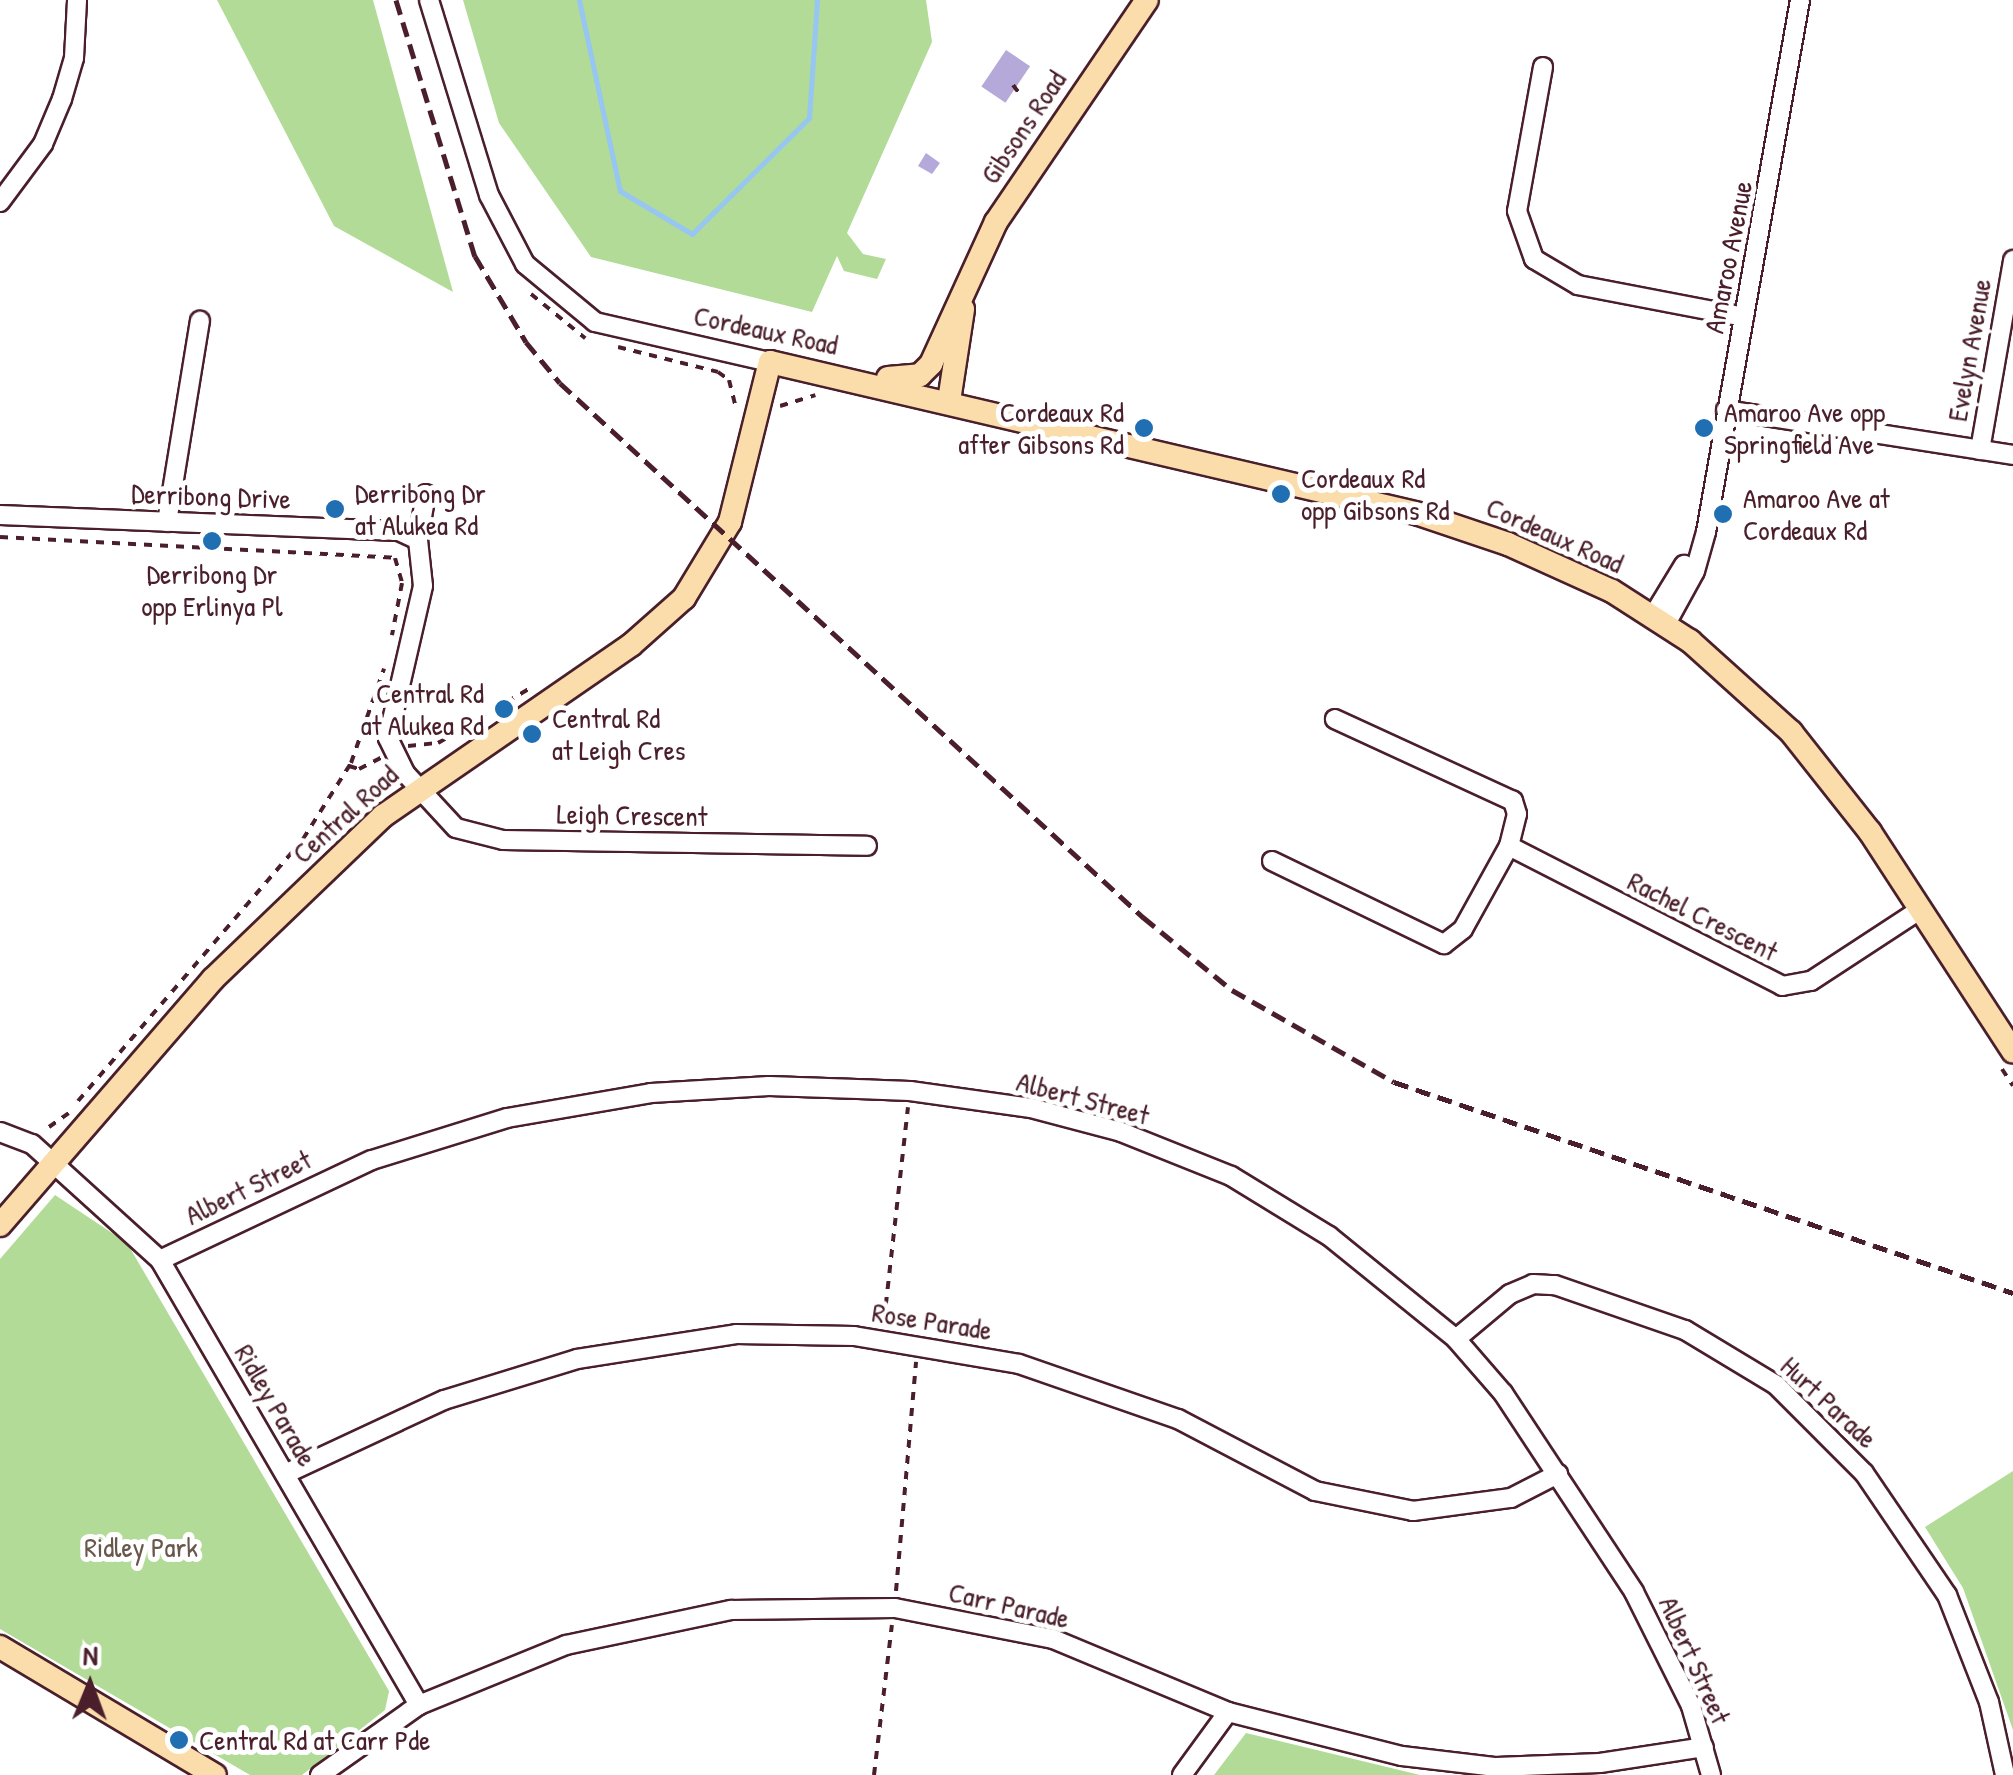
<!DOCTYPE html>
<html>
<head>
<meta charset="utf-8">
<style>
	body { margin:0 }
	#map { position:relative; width:2013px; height:1775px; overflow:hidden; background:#fff; font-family:"Patrick Hand",sans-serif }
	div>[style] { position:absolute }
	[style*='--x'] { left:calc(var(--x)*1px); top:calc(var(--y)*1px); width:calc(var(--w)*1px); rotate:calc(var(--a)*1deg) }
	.green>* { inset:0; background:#b1db97 }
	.stream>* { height:5px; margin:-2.5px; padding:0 2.5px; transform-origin:2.5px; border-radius:2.5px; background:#96c6f1 }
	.building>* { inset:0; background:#b5a9d9; transform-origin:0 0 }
	.path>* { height:4px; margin-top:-2px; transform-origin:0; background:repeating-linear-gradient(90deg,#4a1f2b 0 8px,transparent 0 16px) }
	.roads { filter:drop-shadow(2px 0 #4a1f2b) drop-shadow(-2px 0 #4a1f2b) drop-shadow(0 2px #4a1f2b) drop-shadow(0 -2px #4a1f2b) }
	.minor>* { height:18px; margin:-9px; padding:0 9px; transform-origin:9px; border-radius:9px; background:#fff }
	.major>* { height:22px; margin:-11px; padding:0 11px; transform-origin:11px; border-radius:11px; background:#fbddab }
	.rail>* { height:5px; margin-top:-2.5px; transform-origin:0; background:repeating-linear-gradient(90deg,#4a1f2b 0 15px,transparent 0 23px) }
	.dots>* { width:28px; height:28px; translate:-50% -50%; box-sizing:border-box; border:5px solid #fff; border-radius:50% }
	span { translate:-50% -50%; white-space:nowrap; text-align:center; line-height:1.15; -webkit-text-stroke:10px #fff; paint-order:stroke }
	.street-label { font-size:28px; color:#4a1f2b }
	.poi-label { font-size:28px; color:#4a1f2b }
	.right { translate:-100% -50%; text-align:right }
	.left { translate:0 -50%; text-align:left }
	.park-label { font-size:28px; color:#69574b }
	.north { position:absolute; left:40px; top:1635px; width:100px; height:100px; -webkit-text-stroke:8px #fff; paint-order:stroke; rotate:1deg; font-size:28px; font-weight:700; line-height:40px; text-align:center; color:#4a1f2b }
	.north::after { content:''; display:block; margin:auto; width:35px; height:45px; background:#4a1f2b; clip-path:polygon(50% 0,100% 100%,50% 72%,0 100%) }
</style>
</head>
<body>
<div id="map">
	<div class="green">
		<div style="clip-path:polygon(217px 0,373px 0,453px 292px,334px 226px)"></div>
		<div style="clip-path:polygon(463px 0,926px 0,932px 42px,847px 233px,863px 254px,886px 259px,877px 279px,844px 271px,837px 256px,812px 312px,591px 257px,499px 123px)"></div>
		<div style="clip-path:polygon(55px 1195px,127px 1243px,389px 1691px,385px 1710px,302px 1775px,250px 1775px,0 1629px,0 1259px)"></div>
		<div style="clip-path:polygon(2013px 1471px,2013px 1730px,1963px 1588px,1925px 1527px)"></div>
		<div style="clip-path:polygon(1246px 1733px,1420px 1775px,1214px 1775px)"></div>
	</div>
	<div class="stream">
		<div style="--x:579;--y:0;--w:195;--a:77.9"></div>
		<div style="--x:620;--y:191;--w:84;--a:30.8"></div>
		<div style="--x:692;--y:234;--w:165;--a:-44.8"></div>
		<div style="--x:809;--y:118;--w:118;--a:-86.1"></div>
	</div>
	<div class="building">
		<div style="left:1006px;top:50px;width:29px;height:44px;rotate:34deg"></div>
		<div style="clip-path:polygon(926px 153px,940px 163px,932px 174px,918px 166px)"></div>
	</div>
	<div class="path">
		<div style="--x:1013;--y:85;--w:15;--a:53"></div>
		<div style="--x:531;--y:294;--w:70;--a:39.2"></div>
		<div style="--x:618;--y:347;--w:103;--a:14"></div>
		<div style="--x:718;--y:372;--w:14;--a:36"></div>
		<div style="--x:729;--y:380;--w:29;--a:76"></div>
		<div style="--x:780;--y:406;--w:37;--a:-17"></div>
		<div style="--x:0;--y:537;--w:396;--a:3"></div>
		<div style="--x:395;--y:558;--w:26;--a:74"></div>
		<div style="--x:402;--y:583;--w:53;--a:100.9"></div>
		<div style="--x:408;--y:746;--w:30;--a:-6"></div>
		<div style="--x:438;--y:743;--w:109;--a:-30.8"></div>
		<div style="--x:349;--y:766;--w:10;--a:17"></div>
		<div style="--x:359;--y:769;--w:25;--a:-27"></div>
		<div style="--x:2002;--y:1069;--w:20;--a:57"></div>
		<div style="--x:78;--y:1101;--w:345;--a:-49.3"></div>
		<div style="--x:303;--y:839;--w:90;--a:-57.7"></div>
		<div style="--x:351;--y:763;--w:100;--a:-70.7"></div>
		<div style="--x:49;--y:1127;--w:24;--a:-35"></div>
		<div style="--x:884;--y:1321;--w:215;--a:-83.6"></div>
		<div style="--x:896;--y:1591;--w:230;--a:-85"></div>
		<div style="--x:874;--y:1775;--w:151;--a:-83.2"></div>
	</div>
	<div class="roads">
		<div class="minor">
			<div style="--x:429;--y:0;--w:204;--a:72.9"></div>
			<div style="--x:489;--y:195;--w:78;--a:62.4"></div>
			<div style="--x:525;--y:264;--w:91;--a:39.6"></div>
			<div style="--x:595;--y:322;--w:180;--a:12.9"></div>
			<div style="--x:1543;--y:67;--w:146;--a:100.2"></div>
			<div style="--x:1517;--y:211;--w:51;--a:70.5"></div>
			<div style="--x:1534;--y:259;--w:51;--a:30.6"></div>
			<div style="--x:1578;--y:285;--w:169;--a:10.9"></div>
			<div style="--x:0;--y:202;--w:72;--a:-53.4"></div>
			<div style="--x:43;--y:144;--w:49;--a:-67.1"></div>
			<div style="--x:62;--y:99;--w:43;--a:-73.7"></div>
			<div style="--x:74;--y:58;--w:58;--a:-87"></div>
			<div style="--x:1726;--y:410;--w:291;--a:8.9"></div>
			<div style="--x:1980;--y:450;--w:193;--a:-80.1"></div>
			<div style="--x:426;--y:494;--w:47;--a:99.9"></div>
			<div style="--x:418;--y:540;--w:46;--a:83.8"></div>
			<div style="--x:423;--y:586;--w:156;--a:103"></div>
			<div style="--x:388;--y:738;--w:39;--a:64"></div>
			<div style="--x:405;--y:773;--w:75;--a:47.2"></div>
			<div style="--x:456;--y:828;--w:49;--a:14.3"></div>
			<div style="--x:503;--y:840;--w:364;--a:0.9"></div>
			<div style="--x:0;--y:515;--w:399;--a:2.3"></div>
			<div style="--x:399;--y:531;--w:21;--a:25"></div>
			<div style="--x:167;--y:522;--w:204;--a:-80.7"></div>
			<div style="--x:1653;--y:616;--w:60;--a:-58.7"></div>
			<div style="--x:1666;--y:624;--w:60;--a:-61.3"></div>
			<div style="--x:1695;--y:571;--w:41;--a:-74.2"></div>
			<div style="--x:1706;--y:532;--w:540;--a:-79.98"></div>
			<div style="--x:1509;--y:846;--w:307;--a:27.1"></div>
			<div style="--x:1782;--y:986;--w:29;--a:-10"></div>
			<div style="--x:1811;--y:981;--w:131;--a:-33.2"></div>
			<div style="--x:1272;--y:861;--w:191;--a:25.8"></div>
			<div style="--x:1444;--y:944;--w:24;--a:-38"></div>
			<div style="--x:1463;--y:929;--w:95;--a:-61"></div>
			<div style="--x:1509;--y:846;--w:33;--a:-76"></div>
			<div style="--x:1517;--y:814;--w:14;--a:-107"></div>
			<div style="--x:1513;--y:801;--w:196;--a:-155.3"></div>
			<div style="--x:0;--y:1132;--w:34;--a:21"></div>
			<div style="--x:32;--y:1144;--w:173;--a:42.2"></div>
			<div style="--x:160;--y:1260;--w:515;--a:59.8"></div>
			<div style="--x:160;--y:1260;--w:234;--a:-25.3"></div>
			<div style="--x:372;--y:1160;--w:141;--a:-17.3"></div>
			<div style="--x:507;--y:1118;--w:146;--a:-9.8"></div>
			<div style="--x:651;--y:1093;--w:118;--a:-3.4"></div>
			<div style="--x:769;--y:1086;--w:141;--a:2"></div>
			<div style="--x:910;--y:1091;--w:122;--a:8"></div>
			<div style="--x:1031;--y:1108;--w:93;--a:14.9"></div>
			<div style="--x:1121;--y:1132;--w:118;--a:21.8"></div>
			<div style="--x:1231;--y:1176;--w:115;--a:31.5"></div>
			<div style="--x:1329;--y:1236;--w:164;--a:39"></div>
			<div style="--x:1456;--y:1339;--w:72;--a:49"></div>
			<div style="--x:1503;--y:1393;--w:238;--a:56.6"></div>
			<div style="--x:1634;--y:1592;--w:127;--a:63.4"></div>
			<div style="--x:1691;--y:1706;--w:72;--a:73.8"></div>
			<div style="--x:1456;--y:1339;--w:70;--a:-39.8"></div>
			<div style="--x:1510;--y:1294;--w:25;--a:-23"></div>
			<div style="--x:1533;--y:1284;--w:22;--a:3"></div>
			<div style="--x:1555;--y:1285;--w:138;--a:19.1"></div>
			<div style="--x:1685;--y:1330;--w:106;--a:31.1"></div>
			<div style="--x:1776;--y:1385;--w:124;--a:45"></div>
			<div style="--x:1864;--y:1473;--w:148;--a:55.8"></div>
			<div style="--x:1947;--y:1595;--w:115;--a:68.6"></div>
			<div style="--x:1989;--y:1702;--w:75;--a:77.6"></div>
			<div style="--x:285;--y:1474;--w:175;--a:-25"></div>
			<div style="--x:444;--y:1400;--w:139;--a:-17.1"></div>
			<div style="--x:577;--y:1359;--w:161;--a:-8.9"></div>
			<div style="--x:736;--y:1334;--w:118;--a:1"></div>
			<div style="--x:854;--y:1336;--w:167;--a:9.6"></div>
			<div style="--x:1019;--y:1364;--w:168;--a:19.1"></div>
			<div style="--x:1178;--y:1419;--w:155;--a:27.7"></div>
			<div style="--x:1315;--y:1491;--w:100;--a:11.5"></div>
			<div style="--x:1413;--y:1511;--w:99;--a:-7.6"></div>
			<div style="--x:1511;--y:1498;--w:53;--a:-27.1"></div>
			<div style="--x:320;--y:1775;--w:121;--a:-35.3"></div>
			<div style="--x:419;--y:1705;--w:159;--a:-22.2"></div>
			<div style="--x:566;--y:1645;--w:169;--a:-12"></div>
			<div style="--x:731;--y:1610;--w:164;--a:-0.7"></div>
			<div style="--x:895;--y:1608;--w:161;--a:11.1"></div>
			<div style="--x:1053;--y:1639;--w:190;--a:22.6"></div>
			<div style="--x:1228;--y:1712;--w:179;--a:14.2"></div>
			<div style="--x:1402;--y:1756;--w:95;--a:6.7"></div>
			<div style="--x:1496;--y:1767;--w:104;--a:-2.2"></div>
			<div style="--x:1600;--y:1763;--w:105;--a:-8.7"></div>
			<div style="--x:1182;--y:1775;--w:78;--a:-53.9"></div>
		</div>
		<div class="major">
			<div style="--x:888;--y:378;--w:32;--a:-5"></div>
			<div style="--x:920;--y:375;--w:16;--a:-45"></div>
			<div style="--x:931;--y:364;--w:156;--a:-65.4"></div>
			<div style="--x:996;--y:222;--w:268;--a:-55.8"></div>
			<div style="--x:949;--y:401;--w:93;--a:-81.3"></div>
			<div style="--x:0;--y:1225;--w:325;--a:-49.1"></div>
			<div style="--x:213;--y:979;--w:236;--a:-43.8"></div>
			<div style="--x:383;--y:816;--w:301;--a:-34.6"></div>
			<div style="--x:631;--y:645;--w:71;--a:-41.6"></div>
			<div style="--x:684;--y:598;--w:89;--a:-58.8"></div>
			<div style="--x:730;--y:522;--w:165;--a:-76"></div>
			<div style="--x:770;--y:362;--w:667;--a:13.18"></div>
			<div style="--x:1419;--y:514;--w:94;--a:18.6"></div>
			<div style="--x:1508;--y:544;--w:114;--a:24.3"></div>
			<div style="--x:1612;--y:591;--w:93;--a:32.7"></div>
			<div style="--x:1690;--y:641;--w:136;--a:42"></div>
			<div style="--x:1791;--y:732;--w:127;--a:51.7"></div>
			<div style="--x:1870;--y:832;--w:262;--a:56.9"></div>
			<div style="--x:0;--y:1647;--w:250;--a:30.8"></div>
		</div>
	</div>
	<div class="rail">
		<div style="--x:396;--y:0;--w:268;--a:72.9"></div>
		<div style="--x:475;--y:256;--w:100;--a:59.3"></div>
		<div style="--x:526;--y:342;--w:53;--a:50.3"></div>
		<div style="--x:560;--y:383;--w:791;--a:42.49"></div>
		<div style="--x:1143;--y:917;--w:115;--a:39.4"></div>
		<div style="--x:1232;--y:990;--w:186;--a:29.6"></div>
		<div style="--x:1394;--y:1082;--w:654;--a:18.82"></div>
	</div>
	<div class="dots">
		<div style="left:1144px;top:428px;background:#1f6fb2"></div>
		<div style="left:1704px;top:428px;background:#1f6fb2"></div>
		<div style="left:1281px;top:494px;background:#1f6fb2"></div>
		<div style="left:335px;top:509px;background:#1f6fb2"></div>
		<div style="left:1723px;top:514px;background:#1f6fb2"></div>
		<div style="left:212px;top:541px;background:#1f6fb2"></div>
		<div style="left:504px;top:709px;background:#1f6fb2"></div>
		<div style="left:532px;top:734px;background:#1f6fb2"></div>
		<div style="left:179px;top:1740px;background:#1f6fb2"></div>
	</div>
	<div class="street-label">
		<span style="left:1023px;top:127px;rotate:-56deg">Gibsons Road</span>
		<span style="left:1728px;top:257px;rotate:-79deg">Amaroo Avenue</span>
		<span style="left:766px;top:330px;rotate:12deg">Cordeaux Road</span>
		<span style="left:1969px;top:350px;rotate:-80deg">Evelyn Avenue</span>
		<span style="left:211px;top:496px;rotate:2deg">Derribong Drive</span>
		<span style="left:1555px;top:535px;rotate:24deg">Cordeaux Road</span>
		<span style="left:345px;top:814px;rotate:-42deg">Central Road</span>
		<span style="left:632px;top:815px;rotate:1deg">Leigh Crescent</span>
		<span style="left:1703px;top:916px;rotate:27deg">Rachel Crescent</span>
		<span style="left:1083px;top:1098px;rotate:15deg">Albert Street</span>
		<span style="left:248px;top:1187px;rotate:-26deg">Albert Street</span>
		<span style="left:932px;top:1321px;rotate:9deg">Rose Parade</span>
		<span style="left:1829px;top:1402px;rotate:43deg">Hurt Parade</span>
		<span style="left:276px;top:1405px;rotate:60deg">Ridley Parade</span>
		<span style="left:1009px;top:1605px;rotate:13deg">Carr Parade</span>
		<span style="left:1695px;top:1660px;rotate:66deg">Albert Street</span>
	</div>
	<div class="poi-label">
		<span class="right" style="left:1124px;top:428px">Cordeaux Rd<br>after Gibsons Rd</span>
		<span class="left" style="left:1724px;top:428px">Amaroo Ave opp<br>Springfield Ave</span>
		<span class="left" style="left:1301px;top:494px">Cordeaux Rd<br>opp Gibsons Rd</span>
		<span class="left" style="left:355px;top:509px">Derribong Dr<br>at Alukea Rd</span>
		<span class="left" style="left:1743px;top:514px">Amaroo Ave at<br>Cordeaux Rd</span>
		<span style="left:212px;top:590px">Derribong Dr<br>opp Erlinya Pl</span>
		<span class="right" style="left:484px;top:709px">Central Rd<br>at Alukea Rd</span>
		<span class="left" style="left:552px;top:734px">Central Rd<br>at Leigh Cres</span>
		<span class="left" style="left:199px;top:1740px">Central Rd at Carr Pde</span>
	</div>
	<div class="park-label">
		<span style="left:141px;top:1547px">Ridley Park</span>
	</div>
	<div class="north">N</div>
</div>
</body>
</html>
